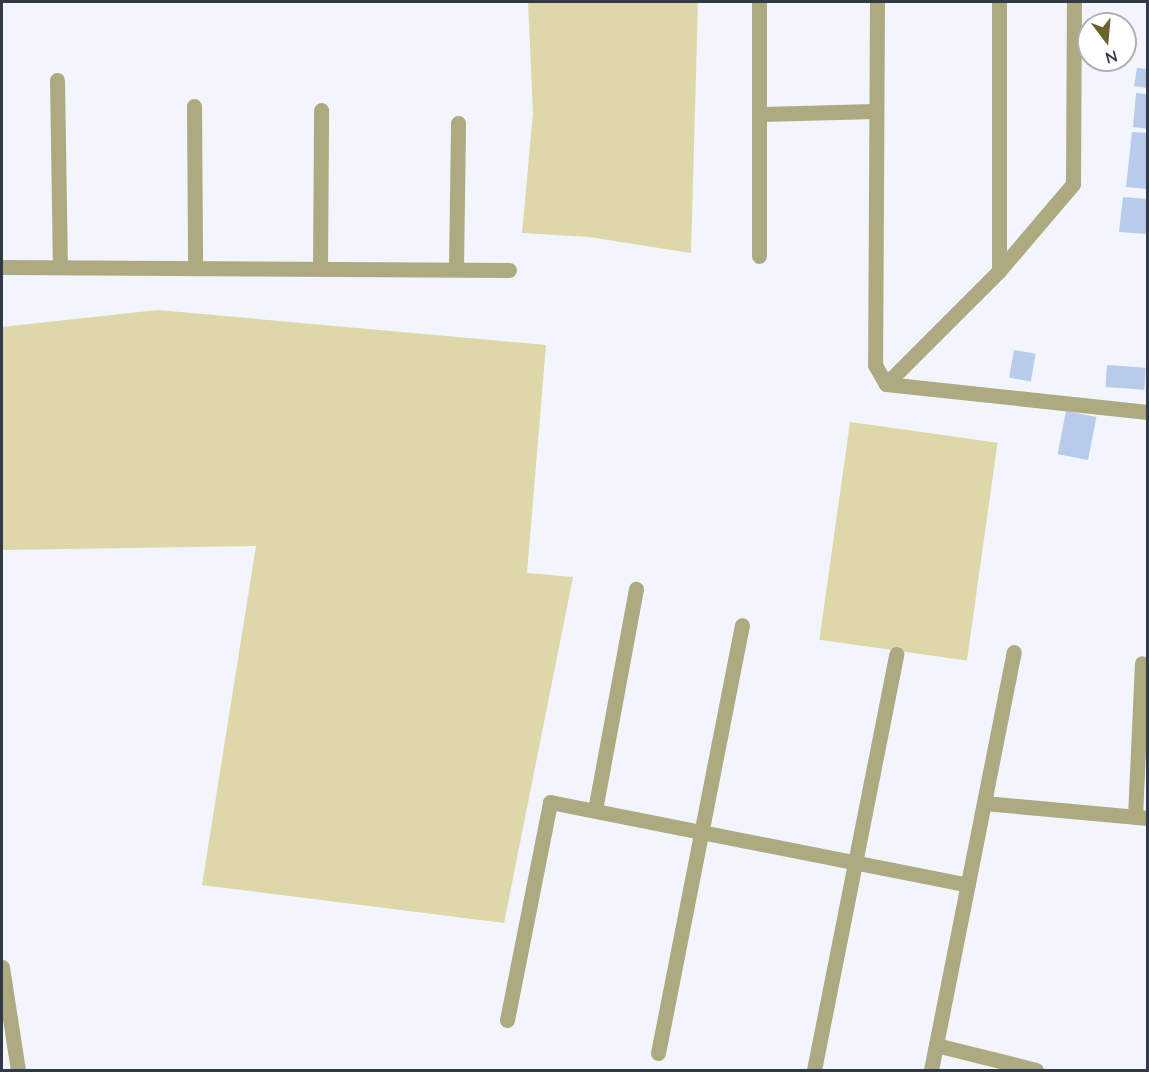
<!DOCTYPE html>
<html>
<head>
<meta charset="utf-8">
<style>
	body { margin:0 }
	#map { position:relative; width:1149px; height:1072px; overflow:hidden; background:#f2f5fc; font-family:Quicksand,sans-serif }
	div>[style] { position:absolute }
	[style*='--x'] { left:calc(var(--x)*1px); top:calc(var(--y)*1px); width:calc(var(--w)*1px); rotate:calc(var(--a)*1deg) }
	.green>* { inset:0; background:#ddd7a9; transform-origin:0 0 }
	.building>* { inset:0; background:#b8cbea; transform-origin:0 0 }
	.minor>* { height:15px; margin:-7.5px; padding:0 7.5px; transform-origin:7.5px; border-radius:7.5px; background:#ada981 }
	span { translate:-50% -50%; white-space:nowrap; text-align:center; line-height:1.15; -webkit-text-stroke:4.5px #fff; paint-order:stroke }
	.frame { position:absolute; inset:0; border:3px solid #323946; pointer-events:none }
	.north { position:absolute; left:1077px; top:12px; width:60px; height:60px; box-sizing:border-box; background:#fff; border:2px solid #adb0b5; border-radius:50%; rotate:164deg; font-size:16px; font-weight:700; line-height:24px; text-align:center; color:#323946 }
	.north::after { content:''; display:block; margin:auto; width:21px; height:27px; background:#6a6330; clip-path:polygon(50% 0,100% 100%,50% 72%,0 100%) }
</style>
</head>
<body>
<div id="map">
	<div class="green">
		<div style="clip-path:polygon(528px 2px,698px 2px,691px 253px,589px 237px,522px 233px,533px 113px)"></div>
		<div style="clip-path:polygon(158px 310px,546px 345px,527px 573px,573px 577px,504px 923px,202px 885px,256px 546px,2px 550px,2px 327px)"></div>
		<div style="left:850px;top:422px;width:149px;height:220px;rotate:8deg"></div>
	</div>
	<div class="building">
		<div style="clip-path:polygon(1137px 68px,1148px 69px,1148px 88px,1134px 86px)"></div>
		<div style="clip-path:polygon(1136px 93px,1148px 94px,1148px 129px,1133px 127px)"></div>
		<div style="clip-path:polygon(1132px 132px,1148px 133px,1148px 189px,1126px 187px)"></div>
		<div style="clip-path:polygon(1123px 197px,1148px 199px,1148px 234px,1119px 232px)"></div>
		<div style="left:1014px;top:350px;width:22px;height:28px;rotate:10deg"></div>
		<div style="left:1107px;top:365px;width:39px;height:22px;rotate:4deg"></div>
		<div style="left:1066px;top:411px;width:31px;height:44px;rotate:11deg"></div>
	</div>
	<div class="minor">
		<div style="--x:759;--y:2;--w:254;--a:90"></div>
		<div style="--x:877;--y:2;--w:363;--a:90.3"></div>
		<div style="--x:875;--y:365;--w:22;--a:60"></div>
		<div style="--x:57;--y:80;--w:187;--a:89.1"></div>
		<div style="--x:194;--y:106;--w:162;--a:89.6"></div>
		<div style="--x:759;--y:114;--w:116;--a:-1.5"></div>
		<div style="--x:2;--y:267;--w:507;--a:0.34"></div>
		<div style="--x:320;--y:268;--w:158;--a:-89.6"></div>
		<div style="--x:456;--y:269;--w:146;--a:-89.2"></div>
		<div style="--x:999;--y:271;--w:269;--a:-90"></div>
		<div style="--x:886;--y:384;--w:160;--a:-45"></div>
		<div style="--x:999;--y:271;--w:114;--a:-49.6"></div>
		<div style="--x:1073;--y:184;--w:182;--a:-89.7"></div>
		<div style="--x:886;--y:384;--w:263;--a:6.1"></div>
		<div style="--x:984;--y:803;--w:165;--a:5.2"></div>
		<div style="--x:595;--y:810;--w:225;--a:-79.5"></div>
		<div style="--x:1135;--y:817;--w:154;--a:-87.4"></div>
		<div style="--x:2;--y:967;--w:104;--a:81.2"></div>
		<div style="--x:507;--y:1020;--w:222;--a:-78.8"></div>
		<div style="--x:550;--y:802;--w:426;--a:11.2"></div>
		<div style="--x:936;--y:1045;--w:103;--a:14"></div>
		<div style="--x:658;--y:1053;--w:436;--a:-78.9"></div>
		<div style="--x:814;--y:1070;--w:424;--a:-78.8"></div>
		<div style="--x:931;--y:1070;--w:426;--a:-78.8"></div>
	</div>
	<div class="frame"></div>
	<div class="north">N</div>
</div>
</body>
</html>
